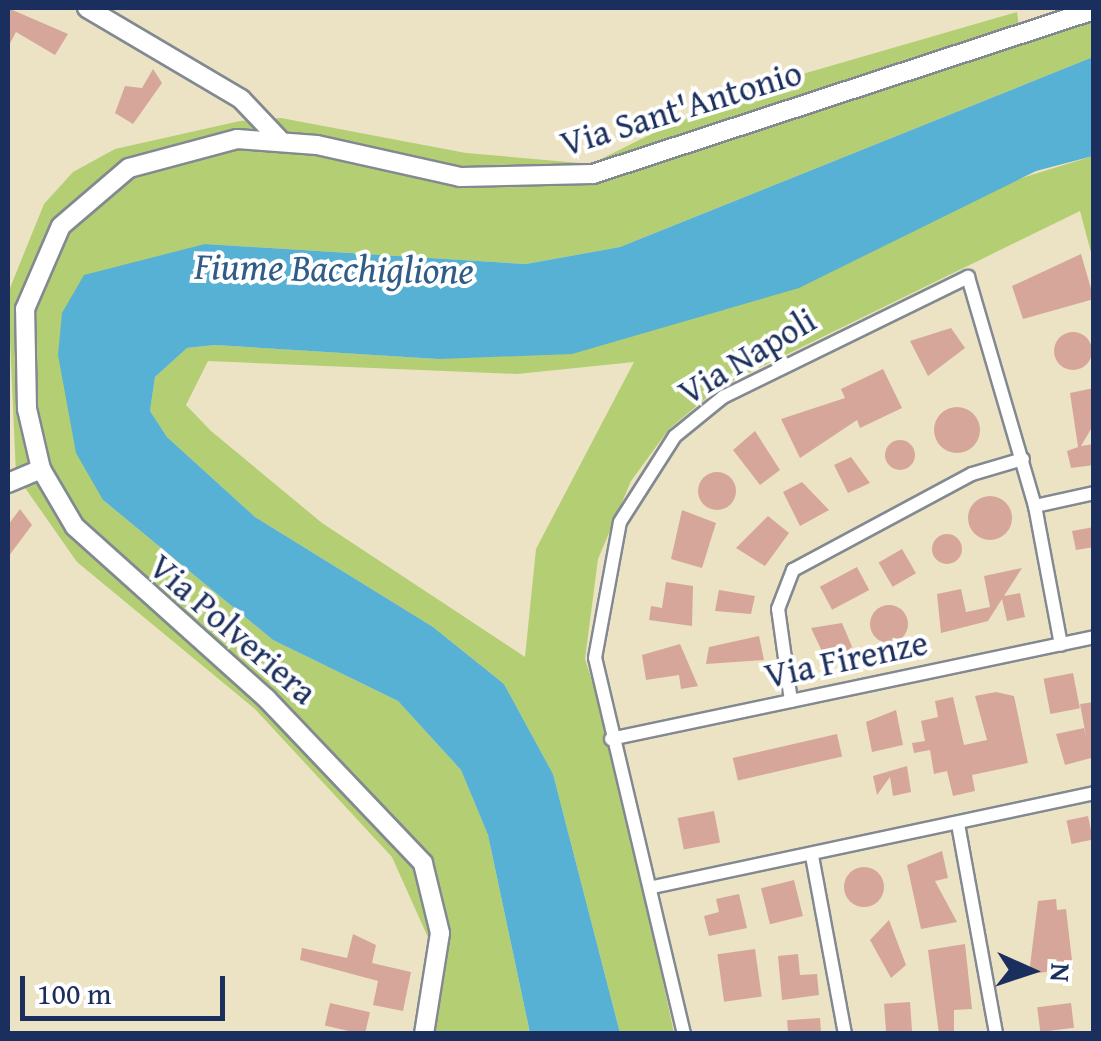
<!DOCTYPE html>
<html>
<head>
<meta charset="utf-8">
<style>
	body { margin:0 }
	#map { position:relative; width:1101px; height:1041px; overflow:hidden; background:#ebe3c4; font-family:"Gentium Book Plus",serif }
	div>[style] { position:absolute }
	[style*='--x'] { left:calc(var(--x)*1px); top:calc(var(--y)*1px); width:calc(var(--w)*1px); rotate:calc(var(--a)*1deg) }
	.green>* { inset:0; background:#b3ce73 }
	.water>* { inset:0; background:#56b1d4 }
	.building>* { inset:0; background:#d7a69a; transform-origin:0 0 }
	.round { border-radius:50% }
	.roads { filter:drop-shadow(2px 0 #838991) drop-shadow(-2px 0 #838991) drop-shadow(0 2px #838991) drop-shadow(0 -2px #838991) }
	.street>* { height:12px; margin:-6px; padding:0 6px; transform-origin:6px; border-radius:6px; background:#fff }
	.secondary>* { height:18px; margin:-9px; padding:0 9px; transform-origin:9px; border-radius:9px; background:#fff }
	span { translate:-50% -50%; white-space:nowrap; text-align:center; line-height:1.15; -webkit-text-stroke:8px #fff; paint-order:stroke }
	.street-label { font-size:35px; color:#1b2f5e }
	.water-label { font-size:38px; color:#305c87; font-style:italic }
	.frame { position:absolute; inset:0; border:10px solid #1b2f5e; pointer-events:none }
	.north { position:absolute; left:981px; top:921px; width:100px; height:100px; -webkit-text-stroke:8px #fff; paint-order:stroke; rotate:93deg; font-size:28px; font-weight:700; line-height:40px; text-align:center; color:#1b2f5e }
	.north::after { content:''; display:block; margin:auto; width:35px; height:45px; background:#1b2f5e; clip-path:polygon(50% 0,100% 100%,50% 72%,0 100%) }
	.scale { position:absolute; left:20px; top:976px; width:205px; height:45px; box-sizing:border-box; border:5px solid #1b2f5e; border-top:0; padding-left:12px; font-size:30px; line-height:35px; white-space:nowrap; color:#1b2f5e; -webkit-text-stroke:8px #fff; paint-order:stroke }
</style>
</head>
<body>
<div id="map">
	<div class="green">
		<div style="clip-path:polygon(1093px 11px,1093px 57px,620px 247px,526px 264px,205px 244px,103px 500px,273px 640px,398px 701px,461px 770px,488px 835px,530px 1033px,418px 1033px,435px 953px,392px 857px,255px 709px,77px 562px,16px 475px,8px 293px,44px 204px,73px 172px,115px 149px,240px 121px,281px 118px,466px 153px,591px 164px,730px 95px,1017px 12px,1020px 34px)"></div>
		<div style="clip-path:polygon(evenodd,1093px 156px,1093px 260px,1080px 211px,718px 388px,669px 429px,631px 481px,598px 559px,585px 659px,611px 739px,674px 1033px,620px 1033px,553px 774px,504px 684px,433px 627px,255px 517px,167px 437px,150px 411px,155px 377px,187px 348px,216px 345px,438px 359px,1093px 156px,208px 361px,517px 374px,634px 362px,536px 549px,525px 657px,322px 523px,211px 431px,186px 405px,208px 361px)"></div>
	</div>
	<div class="water">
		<div style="clip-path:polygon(1093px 57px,1093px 156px,1036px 171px,799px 288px,572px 354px,438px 359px,215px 345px,187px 348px,155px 377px,150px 411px,167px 437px,255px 517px,433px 627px,504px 684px,553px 774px,620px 1033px,530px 1033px,488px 835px,461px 770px,398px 701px,273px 640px,103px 500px,76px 453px,58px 355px,62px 313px,84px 275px,205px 244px,526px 264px,620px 247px)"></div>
	</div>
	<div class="building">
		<div style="clip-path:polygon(8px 8px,68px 34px,55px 55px,16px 32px,8px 47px)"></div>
		<div style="clip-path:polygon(153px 69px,162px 83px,133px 124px,115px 113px,125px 86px,142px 88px)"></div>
		<div style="clip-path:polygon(1081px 254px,1094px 299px,1023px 319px,1012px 286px)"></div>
		<div style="clip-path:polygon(951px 328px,965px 348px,928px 376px,910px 341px)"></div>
		<div class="round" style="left:1054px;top:332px;width:38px;height:38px"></div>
		<div style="clip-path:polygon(883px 369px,902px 408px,860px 428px,857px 420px,800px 458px,781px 419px,845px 398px,841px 389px)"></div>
		<div style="clip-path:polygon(1094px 388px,1094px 424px,1081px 446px,1094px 444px,1094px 465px,1071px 468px,1067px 451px,1078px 447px,1070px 393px)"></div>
		<div class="round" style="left:934px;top:407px;width:46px;height:46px"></div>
		<div style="clip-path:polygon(755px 431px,780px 470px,760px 485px,733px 450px)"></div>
		<div class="round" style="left:885px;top:440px;width:30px;height:30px"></div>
		<div style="clip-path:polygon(851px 457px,870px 483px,848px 493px,834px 465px)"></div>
		<div class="round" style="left:698px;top:472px;width:38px;height:38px"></div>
		<div style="clip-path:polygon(802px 482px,829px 510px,800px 526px,783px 492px)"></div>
		<div class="round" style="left:968px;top:496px;width:44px;height:44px"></div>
		<div style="clip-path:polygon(20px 509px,32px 525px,8px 557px,8px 525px)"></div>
		<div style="clip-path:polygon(682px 510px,716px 523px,702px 568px,671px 559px)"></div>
		<div style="clip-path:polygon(768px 516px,789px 533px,765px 566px,736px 548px)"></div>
		<div style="clip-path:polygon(1094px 527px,1094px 547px,1076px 550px,1072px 531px)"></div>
		<div class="round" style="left:932px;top:534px;width:30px;height:30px"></div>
		<div style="left:902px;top:549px;width:28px;height:27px;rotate:60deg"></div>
		<div style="left:857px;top:567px;width:26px;height:42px;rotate:62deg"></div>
		<div style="clip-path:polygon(1022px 568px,1004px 596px,1020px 593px,1025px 617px,1007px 621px,1002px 599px,988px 621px,941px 633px,937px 594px,961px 589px,966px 612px,990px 607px,984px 576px)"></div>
		<div style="clip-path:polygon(666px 582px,693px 586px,692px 626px,649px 620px,651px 606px,662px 608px)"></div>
		<div style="clip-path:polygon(719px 590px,755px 596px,751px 614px,715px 611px)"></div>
		<div class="round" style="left:870px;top:605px;width:38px;height:38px"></div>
		<div style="clip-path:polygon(842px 623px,856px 656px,827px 662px,811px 628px)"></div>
		<div style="clip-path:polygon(759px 636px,764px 660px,706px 664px,709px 647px)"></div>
		<div style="clip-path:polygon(680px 644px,698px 686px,681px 689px,679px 675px,646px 680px,642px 655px)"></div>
		<div style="left:1073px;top:673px;width:36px;height:30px;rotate:79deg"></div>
		<div style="clip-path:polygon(996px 692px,1014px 696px,1028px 763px,972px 775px,975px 791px,953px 796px,947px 771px,934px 774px,930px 750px,914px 753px,912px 743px,925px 741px,921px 721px,938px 717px,935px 701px,953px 697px,964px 745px,987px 740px,975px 696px)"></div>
		<div style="clip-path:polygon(1094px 702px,1091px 758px,1065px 765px,1056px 734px,1084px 728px,1086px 736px,1080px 704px)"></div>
		<div style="clip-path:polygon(896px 710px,903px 745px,872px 752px,866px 722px)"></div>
		<div style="left:837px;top:734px;width:23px;height:107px;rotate:77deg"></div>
		<div style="clip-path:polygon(907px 766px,911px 792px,893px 796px,890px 777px,877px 795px,873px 776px)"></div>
		<div style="left:714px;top:811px;width:32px;height:37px;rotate:79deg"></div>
		<div style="left:1088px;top:816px;width:24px;height:22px;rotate:78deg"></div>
		<div style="clip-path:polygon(942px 851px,948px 878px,935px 881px,957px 922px,921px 929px,907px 865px)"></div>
		<div class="round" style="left:844px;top:867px;width:40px;height:40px"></div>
		<div style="left:794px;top:880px;width:37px;height:34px;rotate:76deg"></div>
		<div style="clip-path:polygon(739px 894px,747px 928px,709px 936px,704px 916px,719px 912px,716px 899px)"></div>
		<div style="clip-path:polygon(1056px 899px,1057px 910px,1066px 909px,1073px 969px,1029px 974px,1038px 901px)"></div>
		<div style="clip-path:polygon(889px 920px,906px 965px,891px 978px,870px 940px)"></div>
		<div style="clip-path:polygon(353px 934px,376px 945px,372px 963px,411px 972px,403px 1011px,373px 1005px,378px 981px,300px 960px,302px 948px,347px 958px)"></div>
		<div style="clip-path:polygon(965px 944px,972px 1009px,954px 1010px,954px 1034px,939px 1034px,928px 950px)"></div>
		<div style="left:755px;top:949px;width:48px;height:38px;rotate:82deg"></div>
		<div style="clip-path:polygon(798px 954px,800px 975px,817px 974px,819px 995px,782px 1000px,778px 956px)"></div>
		<div style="left:910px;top:1002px;width:31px;height:26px;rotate:86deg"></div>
		<div style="left:330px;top:1003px;width:41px;height:23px;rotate:13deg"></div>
		<div style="left:1071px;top:1003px;width:25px;height:34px;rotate:83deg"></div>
		<div style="left:820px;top:1018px;width:16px;height:33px;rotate:86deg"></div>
	</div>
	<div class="roads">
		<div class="street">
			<div style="--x:1035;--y:506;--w:60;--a:-12.4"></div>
			<div style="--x:791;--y:701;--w:93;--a:-98"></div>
			<div style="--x:778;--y:609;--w:42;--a:-69"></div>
			<div style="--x:793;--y:570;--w:203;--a:-28.2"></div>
			<div style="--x:972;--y:474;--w:53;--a:-16.4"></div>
			<div style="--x:611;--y:739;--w:494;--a:-11.9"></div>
			<div style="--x:958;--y:824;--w:213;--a:79.7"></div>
			<div style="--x:812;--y:856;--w:181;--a:79.5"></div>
			<div style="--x:653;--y:887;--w:451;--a:-12"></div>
			<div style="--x:684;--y:1034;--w:386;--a:-103.3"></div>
			<div style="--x:595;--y:658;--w:138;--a:-79.6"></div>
			<div style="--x:620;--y:522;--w:102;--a:-57.4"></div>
			<div style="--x:675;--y:436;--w:62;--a:-39.1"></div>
			<div style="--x:723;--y:397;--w:273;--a:-26.1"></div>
			<div style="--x:968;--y:277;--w:239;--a:73.7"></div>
			<div style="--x:1035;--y:506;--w:141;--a:79.4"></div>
		</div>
		<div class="secondary">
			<div style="--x:87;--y:8;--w:179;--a:30.6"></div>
			<div style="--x:241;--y:99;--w:55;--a:46.5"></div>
			<div style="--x:8;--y:483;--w:36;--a:-23"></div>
			<div style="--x:424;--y:1034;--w:102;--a:-81"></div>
			<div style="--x:440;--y:933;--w:72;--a:-103.7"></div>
			<div style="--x:423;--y:863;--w:226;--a:-133.6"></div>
			<div style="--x:267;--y:699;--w:258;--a:-138.1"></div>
			<div style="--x:75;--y:527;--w:67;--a:-120.4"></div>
			<div style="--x:41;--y:469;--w:62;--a:-103.1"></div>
			<div style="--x:27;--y:409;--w:100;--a:-91.1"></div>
			<div style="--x:25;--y:309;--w:90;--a:-66.6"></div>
			<div style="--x:61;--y:226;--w:89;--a:-40.5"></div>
			<div style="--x:129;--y:168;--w:112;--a:-15"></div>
			<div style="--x:237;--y:139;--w:80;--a:4.3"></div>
			<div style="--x:317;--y:145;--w:147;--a:12.6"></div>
			<div style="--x:460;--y:177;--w:133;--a:-1.3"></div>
			<div style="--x:593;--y:174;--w:527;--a:-18.13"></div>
		</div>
	</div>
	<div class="street-label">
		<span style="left:681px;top:108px;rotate:-17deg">Via Sant'Antonio</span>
		<span style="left:747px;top:356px;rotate:-31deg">Via Napoli</span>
		<span style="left:233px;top:629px;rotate:41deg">Via Polveriera</span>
		<span style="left:846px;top:659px;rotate:-12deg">Via Firenze</span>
	</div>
	<div class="water-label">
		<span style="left:334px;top:268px;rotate:1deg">Fiume Bacchiglione</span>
	</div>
	<div class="frame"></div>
	<div class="north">N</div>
	<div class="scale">100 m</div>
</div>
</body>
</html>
